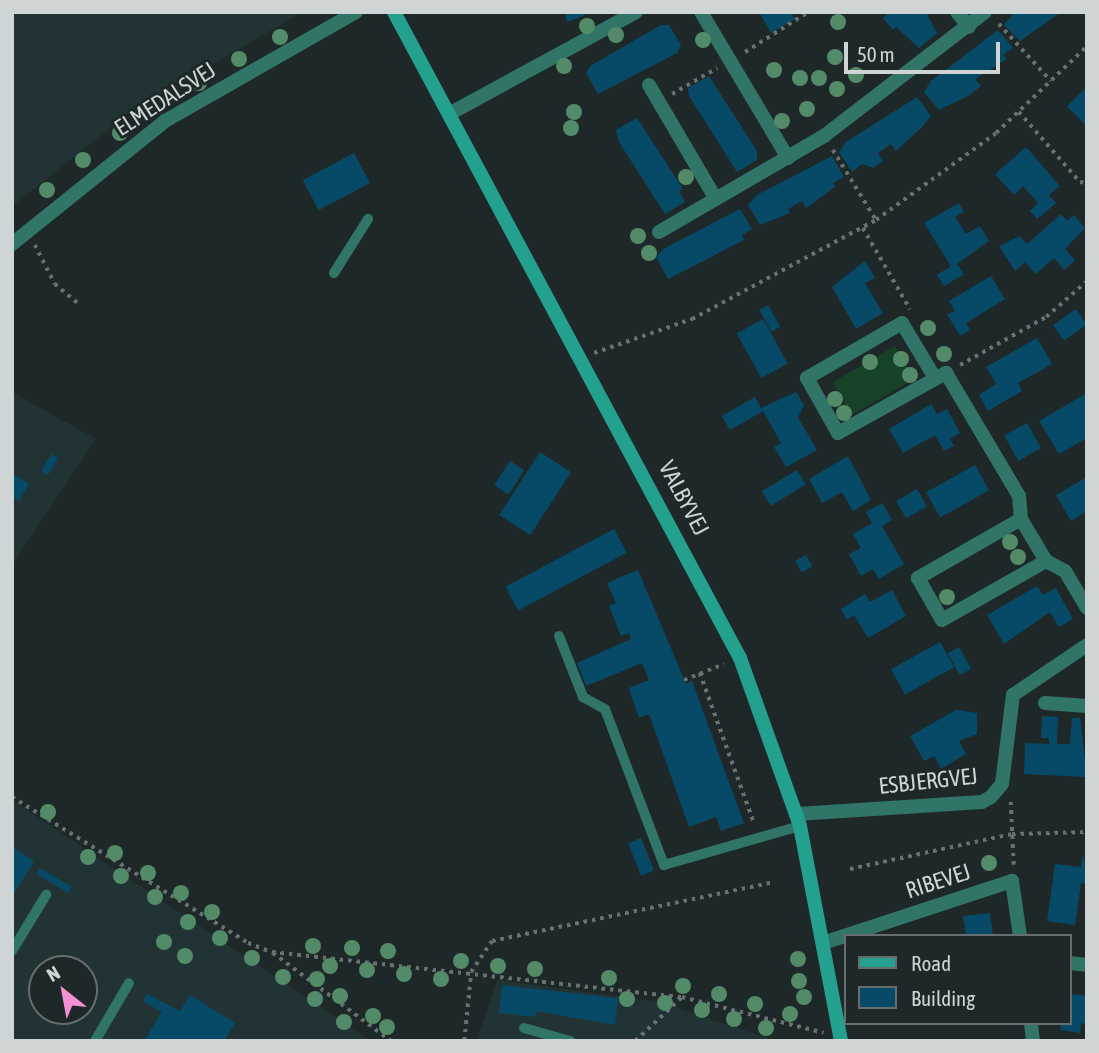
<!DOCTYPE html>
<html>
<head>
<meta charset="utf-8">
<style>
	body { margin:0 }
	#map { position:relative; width:1099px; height:1053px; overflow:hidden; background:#1f2829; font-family:"Asap Condensed",sans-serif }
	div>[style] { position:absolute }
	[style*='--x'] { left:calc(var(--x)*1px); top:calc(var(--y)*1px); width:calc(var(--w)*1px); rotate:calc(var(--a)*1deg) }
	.built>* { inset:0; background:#223335 }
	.green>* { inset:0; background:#164227; transform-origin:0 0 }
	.building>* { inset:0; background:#074a67; transform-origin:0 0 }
	.path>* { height:3.5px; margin-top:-1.75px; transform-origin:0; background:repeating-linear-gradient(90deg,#687071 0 3.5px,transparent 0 8.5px) }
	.lane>* { height:10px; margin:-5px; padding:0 5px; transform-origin:5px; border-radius:5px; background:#317468 }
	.street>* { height:14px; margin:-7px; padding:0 7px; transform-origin:7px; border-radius:7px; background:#317468 }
	.secondary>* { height:14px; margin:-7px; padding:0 7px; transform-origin:7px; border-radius:7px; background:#24a08e }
	.trees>* { width:16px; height:16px; margin:-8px; border-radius:50%; background:#538b69 }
	span { translate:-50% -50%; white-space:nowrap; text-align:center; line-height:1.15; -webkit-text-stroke:6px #1f2829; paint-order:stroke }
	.street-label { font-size:23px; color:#cfd4d5 }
	.frame { position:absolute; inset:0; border:14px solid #cfd4d5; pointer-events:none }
	.legend { position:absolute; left:844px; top:934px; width:228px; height:91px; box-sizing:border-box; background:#1f2829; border:2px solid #656d6e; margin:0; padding:9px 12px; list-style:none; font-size:21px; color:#cfd4d5 }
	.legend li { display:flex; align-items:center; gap:14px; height:35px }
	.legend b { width:35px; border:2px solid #656d6e }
	.north { position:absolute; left:28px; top:955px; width:70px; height:70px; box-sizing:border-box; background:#1f2829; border:2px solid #656d6e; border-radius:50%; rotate:329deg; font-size:19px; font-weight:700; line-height:28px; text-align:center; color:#cfd4d5 }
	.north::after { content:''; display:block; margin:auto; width:24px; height:32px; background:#f591d2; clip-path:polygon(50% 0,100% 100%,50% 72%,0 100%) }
	.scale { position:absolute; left:844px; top:42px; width:156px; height:32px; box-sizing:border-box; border:4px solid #cfd4d5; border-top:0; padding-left:9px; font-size:21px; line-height:24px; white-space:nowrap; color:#cfd4d5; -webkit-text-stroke:5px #1f2829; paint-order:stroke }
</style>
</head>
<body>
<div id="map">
	<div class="built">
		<div style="clip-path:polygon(12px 12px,303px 12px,133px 110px,12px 206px)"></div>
		<div style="clip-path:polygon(12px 392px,96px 439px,12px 565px)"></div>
		<div style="clip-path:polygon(evenodd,12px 800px,371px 1041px,12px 1041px,12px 800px,42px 969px,84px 969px,84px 1011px,42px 1011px,42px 969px)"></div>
		<div style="clip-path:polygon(497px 980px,654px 1001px,777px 1041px,477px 1041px)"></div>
	</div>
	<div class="green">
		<div style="left:895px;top:346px;width:38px;height:72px;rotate:60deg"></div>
	</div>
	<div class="building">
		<div style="clip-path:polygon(565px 12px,584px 12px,585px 15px,567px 22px)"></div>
		<div style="clip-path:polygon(759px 12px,791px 12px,795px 19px,771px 33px)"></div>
		<div style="clip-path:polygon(889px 12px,926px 12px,937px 33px,919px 48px,896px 27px,893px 30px,883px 18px)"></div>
		<div style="clip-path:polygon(1009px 12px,1061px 12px,1020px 41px,1004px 25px,1012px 16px)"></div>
		<div style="clip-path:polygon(661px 25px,669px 25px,681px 45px,677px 53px,598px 94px,586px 73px,590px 66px)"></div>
		<div style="clip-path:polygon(998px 30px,1013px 48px,1003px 55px,1007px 59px,975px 79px,981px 86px,968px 96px,939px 110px,924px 92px,931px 81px)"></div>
		<div style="clip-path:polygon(709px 76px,757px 151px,757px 160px,737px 172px,689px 96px,688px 88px)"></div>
		<div style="clip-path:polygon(1087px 87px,1087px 127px,1067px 106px)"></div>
		<div style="clip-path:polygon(917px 97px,931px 116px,923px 126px,896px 151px,891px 144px,878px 153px,883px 161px,873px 168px,862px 164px,852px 172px,839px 152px,846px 142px)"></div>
		<div style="clip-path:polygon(637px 118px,683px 189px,679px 191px,685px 202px,665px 214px,619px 142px,616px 130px)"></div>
		<div style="clip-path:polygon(1026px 147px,1060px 186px,1049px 195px,1056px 203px,1037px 219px,1030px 211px,1038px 203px,1023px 186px,1014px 195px,995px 174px)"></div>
		<div style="left:354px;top:153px;width:34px;height:58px;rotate:62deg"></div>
		<div style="clip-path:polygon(832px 156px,844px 177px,833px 183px,835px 187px,806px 208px,802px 201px,788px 209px,790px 213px,760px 225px,748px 205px,757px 195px)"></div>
		<div style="clip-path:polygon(959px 203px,964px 212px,955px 217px,966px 234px,980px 226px,989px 241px,957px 264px,964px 274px,944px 286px,937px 275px,951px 266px,924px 223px)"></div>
		<div style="clip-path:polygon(740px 209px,752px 229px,742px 235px,744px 240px,668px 279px,656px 257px,665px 248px)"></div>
		<div style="clip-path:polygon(1061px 214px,1067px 221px,1074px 215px,1085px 228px,1065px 249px,1075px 260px,1064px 270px,1054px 258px,1036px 274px,1025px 262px,1015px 271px,999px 246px,1020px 236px,1027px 244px)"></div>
		<div style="clip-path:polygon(865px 261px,875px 278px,865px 283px,883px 313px,856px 329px,832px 287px)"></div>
		<div style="clip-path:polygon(991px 276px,1005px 299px,966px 323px,970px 330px,960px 336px,947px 314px,955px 311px,949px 301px)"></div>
		<div style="left:768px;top:305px;width:25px;height:10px;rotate:61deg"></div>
		<div style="left:1076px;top:309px;width:19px;height:28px;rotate:55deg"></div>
		<div style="left:763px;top:319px;width:51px;height:30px;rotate:61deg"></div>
		<div style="clip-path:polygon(1037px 338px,1052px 364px,1018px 383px,1022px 391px,988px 411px,979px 395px,996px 384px,986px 367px)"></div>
		<div style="clip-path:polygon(796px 392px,804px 405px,798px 417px,817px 450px,786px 467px,774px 447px,781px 443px,763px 411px,730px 430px,722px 416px,755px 397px,761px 408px)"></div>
		<div style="clip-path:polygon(1087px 393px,1087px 438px,1059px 454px,1039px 421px)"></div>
		<div style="clip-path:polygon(931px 404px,937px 414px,947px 409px,960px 433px,950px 439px,954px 446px,944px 451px,935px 435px,903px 453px,889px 429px)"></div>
		<div style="left:1027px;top:423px;width:29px;height:26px;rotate:61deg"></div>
		<div style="left:540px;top:452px;width:37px;height:75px;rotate:33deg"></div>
		<div style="clip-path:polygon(52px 454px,58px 458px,48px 475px,41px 470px)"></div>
		<div style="clip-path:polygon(848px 456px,871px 500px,853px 511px,842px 492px,822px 503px,809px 479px)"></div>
		<div style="left:510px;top:461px;width:17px;height:29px;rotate:33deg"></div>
		<div style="left:975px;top:465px;width:29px;height:56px;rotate:61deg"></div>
		<div style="left:797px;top:470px;width:17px;height:41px;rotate:59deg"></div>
		<div style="clip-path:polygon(12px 473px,29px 484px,19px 501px,12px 496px)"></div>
		<div style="clip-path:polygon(1087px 477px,1087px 511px,1071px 521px,1056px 495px)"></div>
		<div style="left:917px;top:489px;width:20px;height:24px;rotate:60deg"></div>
		<div style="clip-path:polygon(882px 503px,892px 520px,882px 526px,904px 564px,879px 579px,873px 569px,861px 576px,849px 554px,861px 548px,853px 534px,872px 523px,866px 512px)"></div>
		<div style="left:614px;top:529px;width:27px;height:123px;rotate:62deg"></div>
		<div style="left:806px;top:555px;width:13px;height:12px;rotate:61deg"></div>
		<div style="clip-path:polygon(638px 570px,686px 684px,692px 681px,744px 823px,721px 831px,716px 817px,689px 827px,649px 714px,639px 718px,629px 688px,649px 680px,642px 663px,586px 686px,577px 663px,631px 639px,629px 633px,621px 636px,609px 606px,616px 603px,607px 583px)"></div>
		<div style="clip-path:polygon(1037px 586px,1043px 595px,1056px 588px,1073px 619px,1059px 627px,1050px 612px,1004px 644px,987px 615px)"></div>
		<div style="clip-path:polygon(892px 590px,906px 616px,868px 638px,854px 615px,847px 620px,841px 609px,865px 594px,870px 602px)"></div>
		<div style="left:940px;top:642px;width:29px;height:56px;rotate:61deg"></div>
		<div style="left:959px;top:647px;width:25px;height:13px;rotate:61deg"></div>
		<div style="clip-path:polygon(956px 710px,977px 713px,977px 734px,959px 741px,966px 754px,941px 769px,934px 756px,924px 761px,910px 736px)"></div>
		<div style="clip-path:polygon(1042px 716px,1058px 717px,1057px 744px,1070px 744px,1072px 718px,1080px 718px,1087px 777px,1024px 774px,1025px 743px,1049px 744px,1049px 738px,1041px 738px)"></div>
		<div style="left:641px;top:838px;width:35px;height:14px;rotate:68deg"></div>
		<div style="clip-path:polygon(12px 847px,34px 861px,12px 897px)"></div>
		<div style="clip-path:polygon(1083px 852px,1087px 884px,1081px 883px,1075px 925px,1047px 921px,1055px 864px,1081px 867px)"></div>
		<div style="left:40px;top:868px;width:37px;height:7px;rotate:31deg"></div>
		<div style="clip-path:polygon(990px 913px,993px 936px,966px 936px,963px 916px)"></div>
		<div style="clip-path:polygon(502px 985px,618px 998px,615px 1025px,536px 1011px,535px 1017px,499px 1013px)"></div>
		<div style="clip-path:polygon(147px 994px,180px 1011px,190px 995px,235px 1023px,224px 1041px,144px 1041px,162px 1012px,143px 1001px)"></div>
		<div style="clip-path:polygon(1069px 994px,1087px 996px,1087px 1024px,1081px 1023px,1080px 1033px,1060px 1030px,1061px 1023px,1069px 1023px)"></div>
	</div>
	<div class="path">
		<div style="--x:999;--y:24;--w:77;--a:47.6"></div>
		<div style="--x:745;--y:52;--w:75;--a:-32.4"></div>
		<div style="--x:672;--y:94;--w:52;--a:-30"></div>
		<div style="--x:1019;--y:112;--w:93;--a:48.9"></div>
		<div style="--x:1080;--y:182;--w:7;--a:8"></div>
		<div style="--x:833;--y:150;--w:82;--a:58.4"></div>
		<div style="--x:863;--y:228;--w:94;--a:59.9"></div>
		<div style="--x:35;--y:245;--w:44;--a:62.9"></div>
		<div style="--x:55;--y:284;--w:30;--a:40"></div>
		<div style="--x:594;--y:353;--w:104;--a:-19.1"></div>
		<div style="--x:692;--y:319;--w:209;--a:-28.3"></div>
		<div style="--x:876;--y:220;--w:148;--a:-35.9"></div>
		<div style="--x:996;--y:133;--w:126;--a:-43.7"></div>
		<div style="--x:960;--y:365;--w:98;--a:-29.2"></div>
		<div style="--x:1046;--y:317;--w:55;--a:-41.3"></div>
		<div style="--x:700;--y:673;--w:159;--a:70.2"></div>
		<div style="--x:684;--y:680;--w:43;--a:-21.8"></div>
		<div style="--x:12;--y:797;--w:278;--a:31.7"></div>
		<div style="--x:248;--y:943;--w:26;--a:21"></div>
		<div style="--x:272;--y:952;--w:412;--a:6.3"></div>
		<div style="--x:682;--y:997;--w:146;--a:14.2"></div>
		<div style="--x:1011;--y:802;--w:63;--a:87.3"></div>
		<div style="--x:850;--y:869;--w:166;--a:-12.2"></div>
		<div style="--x:1012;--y:834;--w:75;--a:-1.5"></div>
		<div style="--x:273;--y:953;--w:147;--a:36.7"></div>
		<div style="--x:464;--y:1041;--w:69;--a:-84.2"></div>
		<div style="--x:471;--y:972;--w:37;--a:-56"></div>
		<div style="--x:492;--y:941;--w:289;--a:-11.8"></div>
		<div style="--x:635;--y:1041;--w:64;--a:-43.1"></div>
	</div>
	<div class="lane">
		<div style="--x:334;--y:273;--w:64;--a:-57.8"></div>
		<div style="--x:559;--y:636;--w:66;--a:68.5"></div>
		<div style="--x:583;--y:697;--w:25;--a:29"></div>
		<div style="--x:605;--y:709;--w:167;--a:69.3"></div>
		<div style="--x:664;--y:865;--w:141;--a:-16"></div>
		<div style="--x:12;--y:951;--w:66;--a:-58.7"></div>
		<div style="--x:524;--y:1028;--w:48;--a:15.8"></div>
		<div style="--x:95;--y:1041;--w:67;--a:-59.6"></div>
	</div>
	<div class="street">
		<div style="--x:701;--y:12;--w:170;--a:59.2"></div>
		<div style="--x:957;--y:12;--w:19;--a:51"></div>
		<div style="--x:649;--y:85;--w:132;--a:59.6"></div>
		<div style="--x:449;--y:114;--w:213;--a:-28.6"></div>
		<div style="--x:659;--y:232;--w:191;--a:-30.2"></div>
		<div style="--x:824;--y:136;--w:203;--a:-37.6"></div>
		<div style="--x:12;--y:244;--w:196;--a:-38.8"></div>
		<div style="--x:165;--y:121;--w:220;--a:-29.7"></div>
		<div style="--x:935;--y:378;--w:64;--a:-121"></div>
		<div style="--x:902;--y:323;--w:110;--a:149.9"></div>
		<div style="--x:807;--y:378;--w:63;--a:60.6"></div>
		<div style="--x:838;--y:433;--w:124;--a:-29.1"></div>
		<div style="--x:946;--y:373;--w:143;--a:59.3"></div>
		<div style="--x:1019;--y:496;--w:23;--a:85"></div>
		<div style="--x:1021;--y:519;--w:49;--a:59.2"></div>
		<div style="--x:1046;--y:561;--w:21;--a:28"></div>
		<div style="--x:1065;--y:571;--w:43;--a:59.3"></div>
		<div style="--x:1021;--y:519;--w:119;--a:150.2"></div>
		<div style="--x:918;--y:578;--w:48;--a:60.3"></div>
		<div style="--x:942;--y:620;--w:120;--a:-29.6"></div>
		<div style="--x:1045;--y:703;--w:42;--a:4.1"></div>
		<div style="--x:797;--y:814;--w:185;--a:-3.7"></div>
		<div style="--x:982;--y:802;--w:10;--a:-29"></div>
		<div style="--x:991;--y:797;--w:17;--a:-50"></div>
		<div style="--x:1002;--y:784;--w:90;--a:-83"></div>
		<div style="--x:1013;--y:695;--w:89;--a:-34"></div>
		<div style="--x:826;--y:942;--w:196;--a:-18.2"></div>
		<div style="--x:1012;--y:881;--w:56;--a:81.7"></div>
		<div style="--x:1069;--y:963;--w:18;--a:6"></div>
		<div style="--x:1031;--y:1023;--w:18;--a:84"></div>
	</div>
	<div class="secondary">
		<div style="--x:394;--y:12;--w:733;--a:61.83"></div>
		<div style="--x:740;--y:658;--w:178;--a:70.3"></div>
		<div style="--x:800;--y:826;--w:219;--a:79.2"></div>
	</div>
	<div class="trees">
		<div style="left:838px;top:22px"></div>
		<div style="left:587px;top:26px"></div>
		<div style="left:616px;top:35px"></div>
		<div style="left:280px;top:37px"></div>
		<div style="left:703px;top:40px"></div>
		<div style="left:835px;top:57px"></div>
		<div style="left:239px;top:59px"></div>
		<div style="left:564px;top:66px"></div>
		<div style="left:774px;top:70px"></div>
		<div style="left:856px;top:75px"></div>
		<div style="left:800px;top:78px"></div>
		<div style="left:819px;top:78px"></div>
		<div style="left:199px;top:83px"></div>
		<div style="left:837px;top:89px"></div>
		<div style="left:158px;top:107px"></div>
		<div style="left:807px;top:109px"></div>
		<div style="left:574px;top:112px"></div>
		<div style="left:782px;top:121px"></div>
		<div style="left:571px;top:128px"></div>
		<div style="left:120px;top:133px"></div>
		<div style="left:83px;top:160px"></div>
		<div style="left:686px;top:177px"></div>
		<div style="left:47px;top:190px"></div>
		<div style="left:638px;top:236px"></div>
		<div style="left:649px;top:253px"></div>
		<div style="left:928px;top:328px"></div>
		<div style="left:944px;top:354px"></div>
		<div style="left:901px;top:359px"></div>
		<div style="left:870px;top:362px"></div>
		<div style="left:910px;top:375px"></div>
		<div style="left:835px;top:399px"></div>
		<div style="left:844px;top:413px"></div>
		<div style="left:1010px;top:542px"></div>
		<div style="left:1018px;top:557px"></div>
		<div style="left:947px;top:597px"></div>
		<div style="left:48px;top:812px"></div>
		<div style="left:115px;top:853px"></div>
		<div style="left:88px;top:857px"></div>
		<div style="left:989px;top:863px"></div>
		<div style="left:148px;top:873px"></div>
		<div style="left:121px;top:876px"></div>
		<div style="left:181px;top:893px"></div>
		<div style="left:155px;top:897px"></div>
		<div style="left:212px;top:912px"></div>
		<div style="left:188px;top:922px"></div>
		<div style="left:220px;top:938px"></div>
		<div style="left:164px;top:942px"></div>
		<div style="left:313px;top:946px"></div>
		<div style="left:352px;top:948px"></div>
		<div style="left:388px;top:951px"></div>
		<div style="left:185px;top:956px"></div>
		<div style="left:252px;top:958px"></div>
		<div style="left:798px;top:959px"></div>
		<div style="left:461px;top:961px"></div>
		<div style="left:330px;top:966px"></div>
		<div style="left:498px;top:966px"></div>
		<div style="left:535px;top:969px"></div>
		<div style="left:367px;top:970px"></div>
		<div style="left:404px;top:974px"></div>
		<div style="left:283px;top:977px"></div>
		<div style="left:609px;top:978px"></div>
		<div style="left:317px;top:979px"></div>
		<div style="left:441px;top:979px"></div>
		<div style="left:799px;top:981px"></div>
		<div style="left:683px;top:986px"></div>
		<div style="left:719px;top:994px"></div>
		<div style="left:340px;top:996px"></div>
		<div style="left:804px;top:997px"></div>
		<div style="left:315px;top:999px"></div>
		<div style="left:627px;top:999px"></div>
		<div style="left:665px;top:1003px"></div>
		<div style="left:755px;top:1004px"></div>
		<div style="left:702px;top:1010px"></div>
		<div style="left:790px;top:1014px"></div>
		<div style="left:373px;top:1016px"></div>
		<div style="left:734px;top:1019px"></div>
		<div style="left:344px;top:1022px"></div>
		<div style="left:387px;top:1027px"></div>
		<div style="left:766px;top:1028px"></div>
	</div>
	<div class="street-label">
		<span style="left:165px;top:99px;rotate:-33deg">ELMEDALSVEJ</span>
		<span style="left:684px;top:498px;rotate:62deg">VALBYVEJ</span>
		<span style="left:928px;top:781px;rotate:-6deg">ESBJERGVEJ</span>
		<span style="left:938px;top:881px;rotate:-18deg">RIBEVEJ</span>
	</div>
	<div class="frame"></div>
	<ul class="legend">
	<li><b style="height:9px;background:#24a08e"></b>Road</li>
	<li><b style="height:19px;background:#074a67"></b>Building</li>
	</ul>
	<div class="north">N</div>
	<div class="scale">50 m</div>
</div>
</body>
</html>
